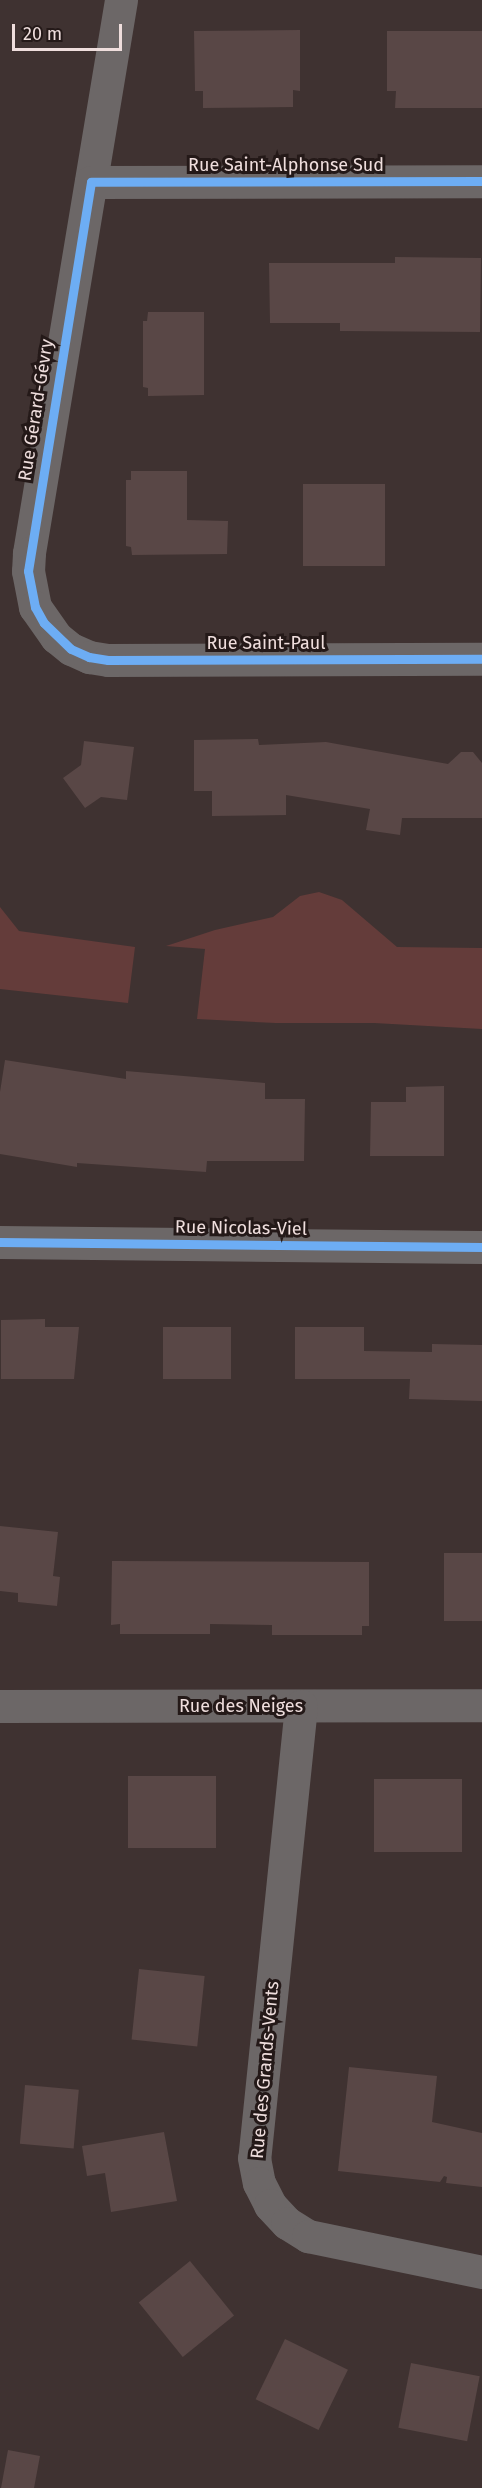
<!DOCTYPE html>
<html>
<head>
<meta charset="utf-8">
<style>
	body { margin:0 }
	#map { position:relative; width:482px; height:2488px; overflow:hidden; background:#3f3231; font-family:"Fira Sans",sans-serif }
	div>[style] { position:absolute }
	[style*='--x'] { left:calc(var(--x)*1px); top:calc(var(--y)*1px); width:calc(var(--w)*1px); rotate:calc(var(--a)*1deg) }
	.green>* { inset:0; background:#643c3a }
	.building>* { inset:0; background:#594746; transform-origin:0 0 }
	.minor>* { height:33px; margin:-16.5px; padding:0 16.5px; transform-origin:16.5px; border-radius:16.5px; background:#6c6767 }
	.cycleway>* { height:9px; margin:-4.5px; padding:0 4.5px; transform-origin:4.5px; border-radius:4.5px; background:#6dadf4 }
	span { translate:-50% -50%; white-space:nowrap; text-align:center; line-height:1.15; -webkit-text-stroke:6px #241918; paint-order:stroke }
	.street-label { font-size:18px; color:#efdedd }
	.scale { position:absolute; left:12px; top:24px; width:110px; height:27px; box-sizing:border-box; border:3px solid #efdedd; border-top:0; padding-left:8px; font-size:18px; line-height:21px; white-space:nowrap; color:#efdedd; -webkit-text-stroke:4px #241918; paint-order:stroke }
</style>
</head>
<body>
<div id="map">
	<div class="green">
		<div style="clip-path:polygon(319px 892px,342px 900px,397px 947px,482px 948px,482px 1029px,374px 1023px,276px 1023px,197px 1019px,205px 949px,166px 946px,215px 930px,273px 917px,300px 896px)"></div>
		<div style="clip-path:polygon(0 907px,19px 931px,135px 947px,128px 1003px,0 989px)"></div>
	</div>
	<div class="building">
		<div style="clip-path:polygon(300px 30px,300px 91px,293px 90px,293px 107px,203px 108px,203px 91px,195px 91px,194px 31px)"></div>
		<div style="clip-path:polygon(387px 31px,482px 31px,482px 108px,395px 108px,396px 91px,387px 91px)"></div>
		<div style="clip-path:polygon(395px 257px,481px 258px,480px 332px,340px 331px,340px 323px,270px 323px,269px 263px,395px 263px)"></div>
		<div style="clip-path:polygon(148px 312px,204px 312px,204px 395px,148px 396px,148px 388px,143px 387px,143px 321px,147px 321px)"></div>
		<div style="clip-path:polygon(131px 471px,187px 471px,187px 520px,228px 521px,227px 554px,132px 555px,131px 547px,126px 546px,126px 480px,131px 480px)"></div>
		<div style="left:303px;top:484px;width:82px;height:82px"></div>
		<div style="clip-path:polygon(258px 739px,259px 745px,326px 742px,448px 764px,461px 752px,473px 752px,482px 763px,482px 818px,402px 818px,400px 835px,366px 830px,370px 809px,286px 795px,286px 815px,212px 816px,212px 791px,194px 791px,194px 740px)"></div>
		<div style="clip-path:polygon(84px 741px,134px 747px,127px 800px,101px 797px,85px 808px,63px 778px,81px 765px)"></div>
		<div style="clip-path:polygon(5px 1060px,126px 1079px,126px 1071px,265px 1083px,265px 1099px,305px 1099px,304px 1161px,207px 1161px,206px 1172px,77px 1163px,77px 1167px,0 1154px,0 1092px)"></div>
		<div style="clip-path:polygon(444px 1086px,444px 1156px,370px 1156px,371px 1102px,406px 1102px,406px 1087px)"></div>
		<div style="clip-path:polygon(45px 1319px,45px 1327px,79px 1327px,74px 1379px,1px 1379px,1px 1320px)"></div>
		<div style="left:163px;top:1327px;width:68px;height:52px"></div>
		<div style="clip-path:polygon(295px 1327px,364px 1327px,364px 1351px,432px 1352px,432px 1344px,482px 1345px,482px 1401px,409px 1399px,410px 1379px,295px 1379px)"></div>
		<div style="clip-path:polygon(0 1526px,58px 1532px,53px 1576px,60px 1577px,57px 1606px,18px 1602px,18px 1593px,0 1591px)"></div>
		<div style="left:482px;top:1553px;width:68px;height:38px;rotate:90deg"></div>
		<div style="clip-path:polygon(112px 1561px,369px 1562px,369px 1626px,362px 1626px,362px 1635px,272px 1635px,272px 1625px,210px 1624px,210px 1634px,120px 1634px,120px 1624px,111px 1625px)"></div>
		<div style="left:128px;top:1776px;width:88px;height:72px"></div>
		<div style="left:374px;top:1779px;width:88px;height:73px"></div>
		<div style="left:139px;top:1969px;width:66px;height:71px;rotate:6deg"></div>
		<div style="clip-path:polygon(349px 2067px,437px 2076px,432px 2122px,482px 2133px,482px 2187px,446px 2183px,447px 2177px,444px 2176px,440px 2182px,338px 2171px)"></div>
		<div style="left:25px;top:2085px;width:54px;height:59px;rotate:5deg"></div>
		<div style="clip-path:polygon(164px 2132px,177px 2201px,111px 2212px,105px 2173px,87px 2176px,82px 2146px)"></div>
		<div style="left:190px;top:2261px;width:70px;height:66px;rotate:51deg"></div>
		<div style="left:285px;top:2339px;width:70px;height:67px;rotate:26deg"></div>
		<div style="left:411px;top:2363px;width:70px;height:66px;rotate:11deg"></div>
		<div style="clip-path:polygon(8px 2450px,40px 2456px,34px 2488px,1px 2488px)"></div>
	</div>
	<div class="minor">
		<div style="--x:121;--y:0;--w:561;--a:99.45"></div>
		<div style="--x:29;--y:553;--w:18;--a:93"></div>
		<div style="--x:28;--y:571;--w:37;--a:79"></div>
		<div style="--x:35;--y:607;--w:37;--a:55"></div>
		<div style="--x:56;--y:637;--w:19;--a:39"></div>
		<div style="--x:71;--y:649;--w:20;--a:24"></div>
		<div style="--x:89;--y:657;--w:19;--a:9"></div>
		<div style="--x:108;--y:660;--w:374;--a:-0.2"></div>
		<div style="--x:91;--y:182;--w:391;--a:-0.1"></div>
		<div style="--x:0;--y:1242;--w:482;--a:0.6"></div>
		<div style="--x:0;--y:1706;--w:482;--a:-0.1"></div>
		<div style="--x:301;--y:1706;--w:454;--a:95.9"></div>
		<div style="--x:254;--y:2158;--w:25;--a:79"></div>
		<div style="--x:259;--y:2183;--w:25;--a:63"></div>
		<div style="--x:270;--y:2205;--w:25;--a:47"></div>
		<div style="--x:287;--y:2223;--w:25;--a:32"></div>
		<div style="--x:308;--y:2236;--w:178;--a:11.7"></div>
	</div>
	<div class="cycleway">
		<div style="--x:482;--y:181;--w:391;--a:179.9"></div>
		<div style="--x:91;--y:182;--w:394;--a:99.2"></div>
		<div style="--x:28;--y:571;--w:37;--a:79"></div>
		<div style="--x:35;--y:607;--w:18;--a:61"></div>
		<div style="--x:44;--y:623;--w:37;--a:44"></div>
		<div style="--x:71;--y:649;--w:20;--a:24"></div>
		<div style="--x:89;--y:657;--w:19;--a:9"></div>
		<div style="--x:108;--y:660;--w:374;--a:-0.2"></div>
		<div style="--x:0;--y:1242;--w:482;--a:0.6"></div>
	</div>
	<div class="street-label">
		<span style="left:286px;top:165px">Rue Saint-Alphonse Sud</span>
		<span style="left:36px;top:410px;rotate:-81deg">Rue Gérard-Gévry</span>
		<span style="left:266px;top:643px">Rue Saint-Paul</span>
		<span style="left:241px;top:1228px;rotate:1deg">Rue Nicolas-Viel</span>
		<span style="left:241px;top:1706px">Rue des Neiges</span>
		<span style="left:265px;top:2070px;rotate:-85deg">Rue des Grands-Vents</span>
	</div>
	<div class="scale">20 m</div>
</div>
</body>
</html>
